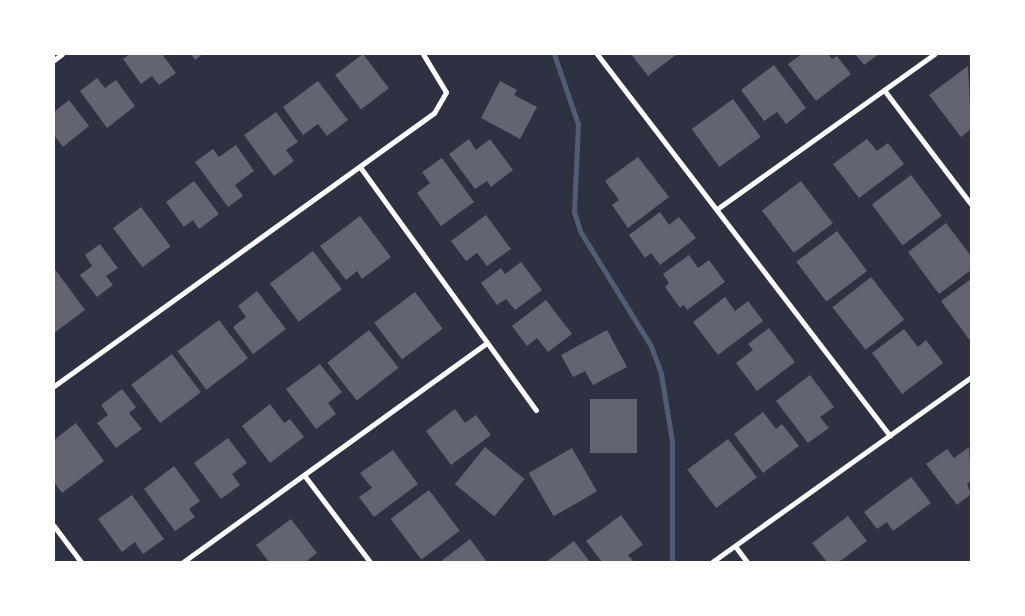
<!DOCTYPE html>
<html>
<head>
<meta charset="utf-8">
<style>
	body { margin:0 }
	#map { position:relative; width:1025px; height:616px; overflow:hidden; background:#2d3142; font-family:Rubik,sans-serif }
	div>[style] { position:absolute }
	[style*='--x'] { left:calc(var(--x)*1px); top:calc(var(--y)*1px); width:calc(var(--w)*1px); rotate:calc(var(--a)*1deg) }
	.stream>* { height:5px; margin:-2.5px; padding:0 2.5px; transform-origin:2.5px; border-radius:2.5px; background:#4f5d75 }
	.building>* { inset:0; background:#626471; transform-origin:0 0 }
	.minor>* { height:5px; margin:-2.5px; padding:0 2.5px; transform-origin:2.5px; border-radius:2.5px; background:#fff }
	span { translate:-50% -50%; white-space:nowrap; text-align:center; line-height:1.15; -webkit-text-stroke:4px #fff; paint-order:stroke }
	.frame { position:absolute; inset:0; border:55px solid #fff; pointer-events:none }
</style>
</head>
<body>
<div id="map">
	<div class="stream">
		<div style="--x:554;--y:54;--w:74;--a:71.1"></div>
		<div style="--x:578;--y:124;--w:88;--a:92.6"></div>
		<div style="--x:574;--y:212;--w:20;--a:72"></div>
		<div style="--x:580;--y:231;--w:135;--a:58.3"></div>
		<div style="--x:651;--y:346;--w:30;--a:70"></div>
		<div style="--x:661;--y:374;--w:68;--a:80.7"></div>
		<div style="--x:672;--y:441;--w:121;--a:90"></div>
	</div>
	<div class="building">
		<div style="clip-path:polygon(130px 54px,162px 54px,176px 73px,159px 85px,152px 76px,141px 84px,123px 59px)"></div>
		<div style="clip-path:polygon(191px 54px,203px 54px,195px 60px)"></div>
		<div style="left:363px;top:54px;width:43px;height:35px;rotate:53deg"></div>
		<div style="clip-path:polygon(631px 54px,677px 54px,648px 76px)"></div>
		<div style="clip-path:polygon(802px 54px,828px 54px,832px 59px,837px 56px,851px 74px,816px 101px,788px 64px)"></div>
		<div style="clip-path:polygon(855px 54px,879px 54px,864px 65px)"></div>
		<div style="clip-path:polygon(774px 65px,806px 108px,786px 124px,777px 112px,764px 121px,741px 90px)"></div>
		<div style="clip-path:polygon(968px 66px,971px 129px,961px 137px,929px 95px)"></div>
		<div style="clip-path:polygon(97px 78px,105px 88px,116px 80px,135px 106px,107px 128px,80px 91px)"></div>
		<div style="clip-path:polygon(318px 81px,348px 120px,327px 136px,318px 124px,303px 135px,283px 107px)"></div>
		<div style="clip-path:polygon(500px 81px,517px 90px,514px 95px,537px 107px,520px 139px,481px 118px)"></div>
		<div style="left:733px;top:99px;width:47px;height:51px;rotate:54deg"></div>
		<div style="clip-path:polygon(69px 100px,89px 126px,63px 147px,54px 135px,54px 112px)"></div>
		<div style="clip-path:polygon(276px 112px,298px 142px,286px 150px,294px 161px,274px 176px,244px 135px)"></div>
		<div style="clip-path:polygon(469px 139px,476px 150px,490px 139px,513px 170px,491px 187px,487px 181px,475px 189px,449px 154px)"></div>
		<div style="clip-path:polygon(867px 139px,877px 151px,888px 143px,904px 164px,859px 198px,833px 164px)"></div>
		<div style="clip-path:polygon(236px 145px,254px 171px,235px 185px,243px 196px,228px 207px,195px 162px,213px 149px,219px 157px)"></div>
		<div style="clip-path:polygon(638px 157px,669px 197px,628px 228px,612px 205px,619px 200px,605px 181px)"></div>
		<div style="clip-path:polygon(442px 158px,474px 202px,441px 226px,417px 193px,430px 183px,422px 172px)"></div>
		<div style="left:911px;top:175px;width:51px;height:49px;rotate:53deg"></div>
		<div style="clip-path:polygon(194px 181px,219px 214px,199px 229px,193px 220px,184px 227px,166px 202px)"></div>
		<div style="left:801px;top:181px;width:53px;height:49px;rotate:53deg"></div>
		<div style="left:141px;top:207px;width:49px;height:35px;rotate:53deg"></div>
		<div style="clip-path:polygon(660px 212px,669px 225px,679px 217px,696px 238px,660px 265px,651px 253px,645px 258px,629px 235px)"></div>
		<div style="clip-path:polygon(486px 215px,511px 249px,487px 266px,477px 253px,466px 261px,451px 241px)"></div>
		<div style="clip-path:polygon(360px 216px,391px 257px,362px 279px,357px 271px,346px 280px,320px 246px)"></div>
		<div style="clip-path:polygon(946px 223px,971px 256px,971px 270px,939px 294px,908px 252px)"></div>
		<div style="left:837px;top:231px;width:50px;height:51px;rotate:53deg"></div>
		<div style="clip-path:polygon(100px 244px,118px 268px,106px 276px,113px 285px,97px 297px,80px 275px,92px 266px,85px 255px)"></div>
		<div style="left:313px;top:251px;width:48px;height:54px;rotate:53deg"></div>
		<div style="clip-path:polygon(689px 255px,698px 268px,709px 260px,725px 282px,687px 310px,684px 305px,680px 308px,665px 287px,669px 283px,663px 274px)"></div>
		<div style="clip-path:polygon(521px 262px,542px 290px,515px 310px,506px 299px,497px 305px,481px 283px,501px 268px,505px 274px)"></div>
		<div style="clip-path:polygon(54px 268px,85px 310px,54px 333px)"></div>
		<div style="left:871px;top:277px;width:54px;height:49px;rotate:52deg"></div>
		<div style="clip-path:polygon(971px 279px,971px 342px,941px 301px)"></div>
		<div style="clip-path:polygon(257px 291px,286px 329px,253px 354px,233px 327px,246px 317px,238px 306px)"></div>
		<div style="left:415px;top:292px;width:46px;height:51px;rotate:53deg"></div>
		<div style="clip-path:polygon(725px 297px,735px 311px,748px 301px,763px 321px,718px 355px,693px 322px)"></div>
		<div style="clip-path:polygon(546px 300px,572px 334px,548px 352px,537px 338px,527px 346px,512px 326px)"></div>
		<div style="left:219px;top:320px;width:48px;height:52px;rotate:53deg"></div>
		<div style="clip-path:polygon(769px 328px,795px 362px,757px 391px,736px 363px,753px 350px,748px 344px)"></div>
		<div style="clip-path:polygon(904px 329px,918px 347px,926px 340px,943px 363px,902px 394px,872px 353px)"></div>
		<div style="left:369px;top:330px;width:48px;height:53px;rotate:52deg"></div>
		<div style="clip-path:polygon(607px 330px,627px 367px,593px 385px,585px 371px,573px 377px,561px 355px)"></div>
		<div style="left:172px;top:354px;width:48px;height:51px;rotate:53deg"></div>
		<div style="clip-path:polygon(320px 364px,342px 392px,328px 403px,336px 414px,316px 429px,286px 389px)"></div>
		<div style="clip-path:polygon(810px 375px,834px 407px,820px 417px,829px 428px,808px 443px,776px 401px)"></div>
		<div style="clip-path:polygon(122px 389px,136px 407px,129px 413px,142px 429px,116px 448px,97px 423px,108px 415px,101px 405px)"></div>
		<div style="left:637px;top:399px;width:54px;height:47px;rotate:90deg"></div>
		<div style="clip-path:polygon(270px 404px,284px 423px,290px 419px,304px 437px,270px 463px,242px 426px)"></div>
		<div style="clip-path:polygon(455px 409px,465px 423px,476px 415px,491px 435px,451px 465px,426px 431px)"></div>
		<div style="clip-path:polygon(763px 412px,776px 429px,782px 424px,799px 446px,763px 473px,734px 434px)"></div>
		<div style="clip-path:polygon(76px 423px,104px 461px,62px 493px,54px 482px,54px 440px)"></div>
		<div style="clip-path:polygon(228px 438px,247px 463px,232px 474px,240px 485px,221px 499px,194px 463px)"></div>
		<div style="left:728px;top:439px;width:48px;height:51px;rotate:53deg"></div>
		<div style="left:485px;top:447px;width:51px;height:48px;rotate:39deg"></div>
		<div style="clip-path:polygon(969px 447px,971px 481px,967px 484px,971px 494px,957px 505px,926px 464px,947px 449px,954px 458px)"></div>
		<div style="left:572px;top:448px;width:50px;height:50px;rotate:60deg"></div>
		<div style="clip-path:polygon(393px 450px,418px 484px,374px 517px,359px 497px,372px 488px,360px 473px)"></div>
		<div style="clip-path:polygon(174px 466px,200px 501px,189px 509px,195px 517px,175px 531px,144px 489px)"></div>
		<div style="clip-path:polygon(911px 477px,931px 503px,893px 531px,887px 522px,877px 529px,864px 512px)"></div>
		<div style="left:429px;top:490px;width:51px;height:48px;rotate:53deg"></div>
		<div style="clip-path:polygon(132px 495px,164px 539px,143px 554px,135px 542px,122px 552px,98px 519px)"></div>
		<div style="clip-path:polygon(621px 515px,643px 545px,628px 555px,634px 562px,602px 562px,586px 541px)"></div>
		<div style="clip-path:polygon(848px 516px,867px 541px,839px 562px,827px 562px,812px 543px)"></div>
		<div style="clip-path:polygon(291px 519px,317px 553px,305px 562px,269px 562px,256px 545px)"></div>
		<div style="clip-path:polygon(470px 539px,487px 562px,440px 562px)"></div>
		<div style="clip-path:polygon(574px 541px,590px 562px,546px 562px)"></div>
	</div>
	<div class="minor">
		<div style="--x:597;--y:54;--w:481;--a:52.5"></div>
		<div style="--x:54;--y:60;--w:10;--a:-37"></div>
		<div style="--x:884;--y:90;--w:143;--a:52.7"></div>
		<div style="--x:360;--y:167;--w:300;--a:54.1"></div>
		<div style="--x:717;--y:209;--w:267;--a:-35.5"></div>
		<div style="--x:54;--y:386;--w:468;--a:-35.7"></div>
		<div style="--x:434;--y:113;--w:24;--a:-60"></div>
		<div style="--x:446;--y:92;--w:44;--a:-121.2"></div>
		<div style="--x:304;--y:475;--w:109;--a:52.8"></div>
		<div style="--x:54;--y:526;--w:45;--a:53.1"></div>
		<div style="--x:735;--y:546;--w:20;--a:53"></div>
		<div style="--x:183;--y:562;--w:375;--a:-35.8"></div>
		<div style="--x:712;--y:562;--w:318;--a:-35.5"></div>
	</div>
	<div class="frame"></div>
</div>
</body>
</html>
